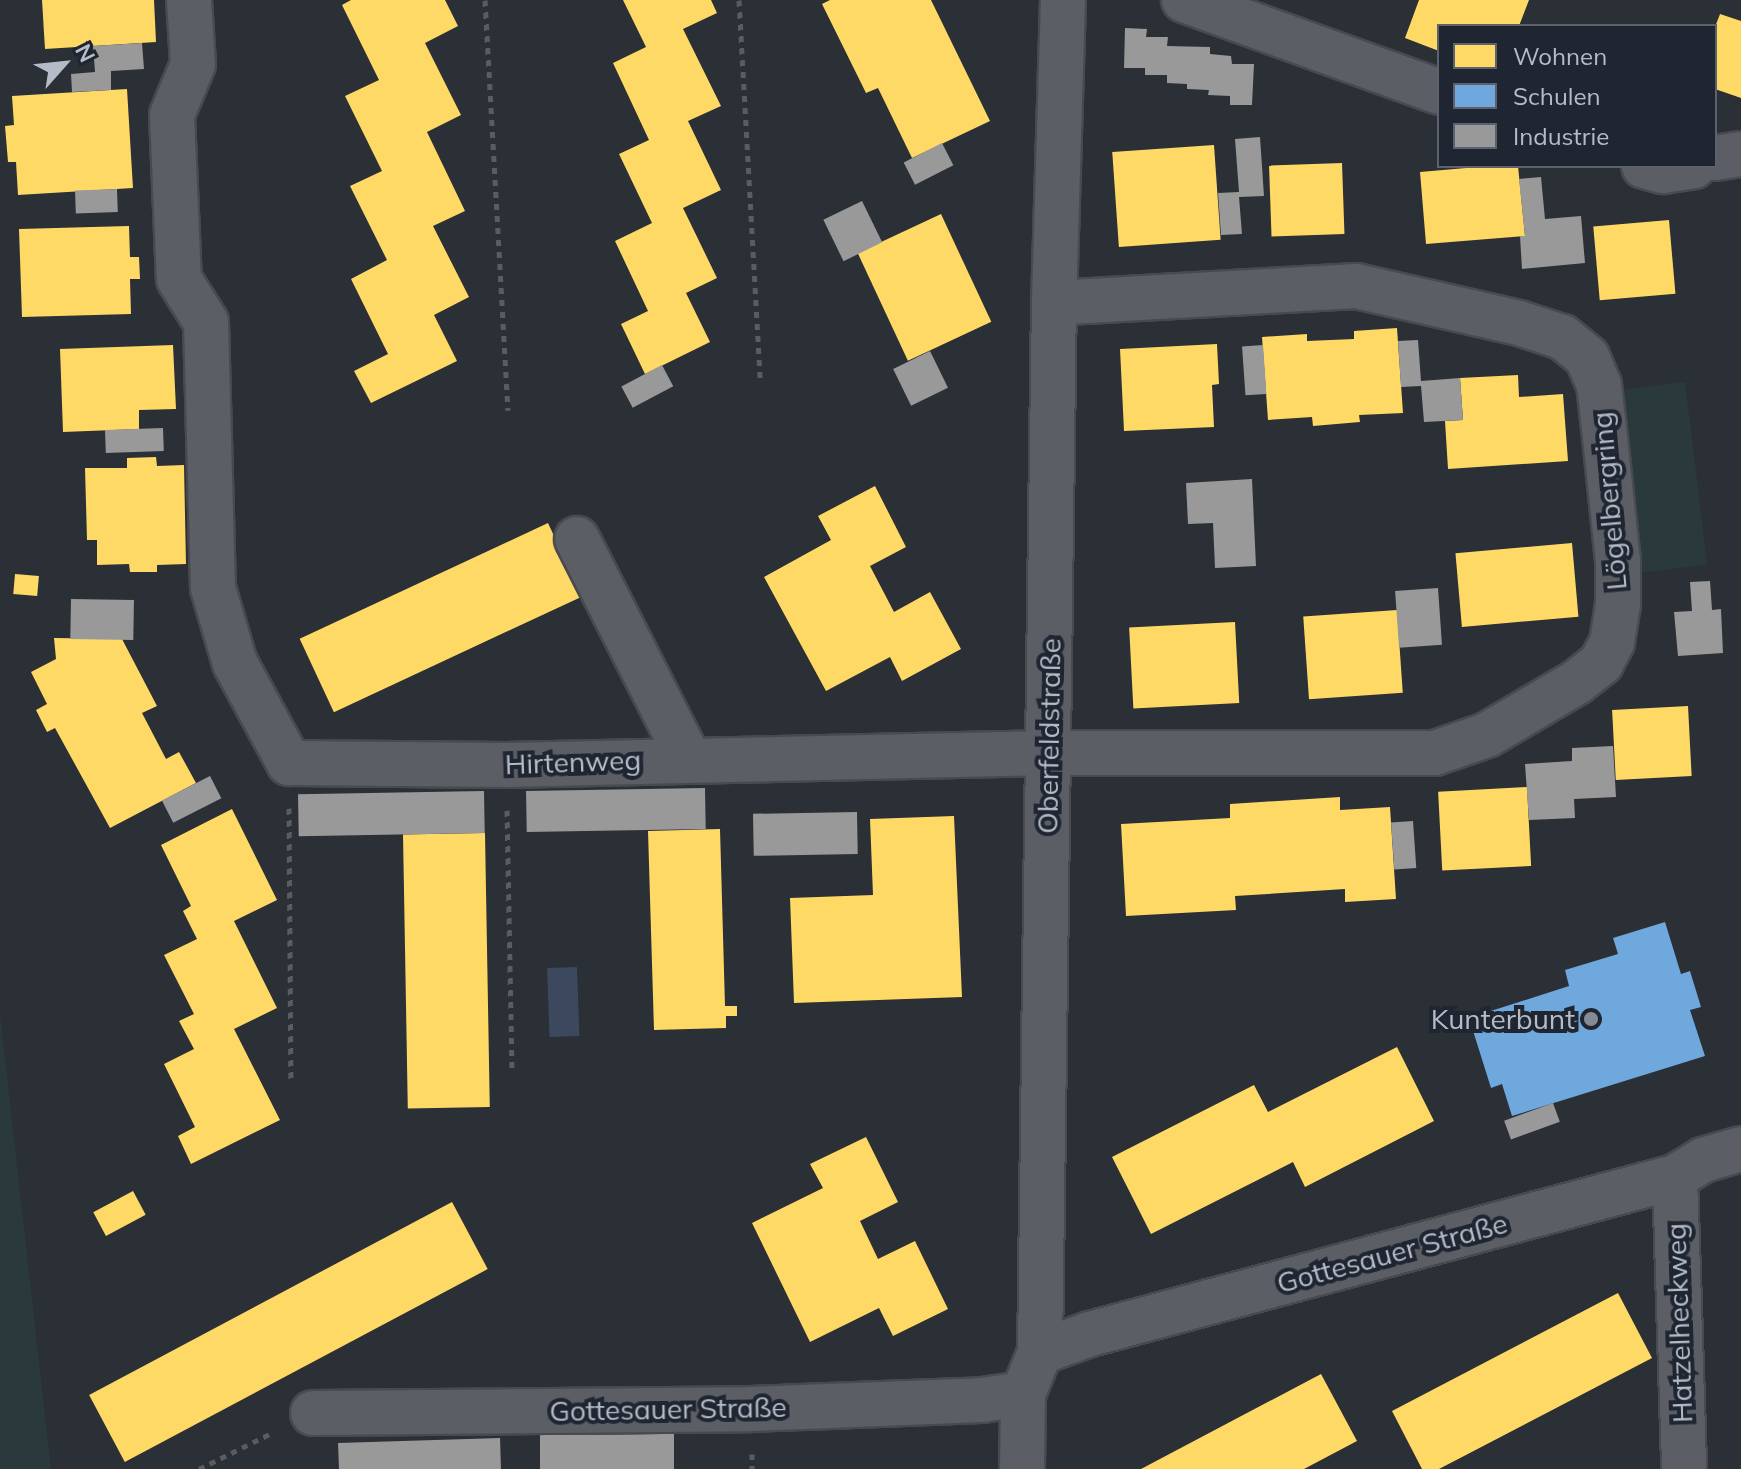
<!DOCTYPE html>
<html>
<head>
<meta charset="utf-8">
<style>
	body { margin:0 }
	#map { position:relative; width:1741px; height:1469px; overflow:hidden; background:#2b2f36; font-family:Mulish,sans-serif }
	div>[style] { position:absolute }
	[style*='--x'] { left:calc(var(--x)*1px); top:calc(var(--y)*1px); width:calc(var(--w)*1px); rotate:calc(var(--a)*1deg) }
	.green>* { inset:0; background:#29393c; transform-origin:0 0 }
	.water>* { inset:0; background:#3b485e; transform-origin:0 0 }
	.homes>* { inset:0; background:#ffd966; transform-origin:0 0 }
	.schools>* { inset:0; background:#6fa8dc }
	.industry>* { inset:0; background:#999; transform-origin:0 0 }
	.path>* { height:5px; margin-top:-2.5px; transform-origin:0; background:repeating-linear-gradient(90deg,#595d62 0 6px,transparent 0 12px) }
	.roads { filter:drop-shadow(2px 0 #474a4f) drop-shadow(-2px 0 #474a4f) drop-shadow(0 2px #474a4f) drop-shadow(0 -2px #474a4f) }
	.minor>* { height:44px; margin:-22px; padding:0 22px; transform-origin:22px; border-radius:22px; background:#5b5e65 }
	.dots>* { width:22px; height:22px; translate:-50% -50%; box-sizing:border-box; border:4px solid #1f2531; border-radius:50% }
	span { translate:-50% -50%; white-space:nowrap; text-align:center; line-height:1.15; -webkit-text-stroke:8px #1f2531; paint-order:stroke }
	.street-label { font-size:28px; color:#b6bcc7 }
	.poi-label { font-size:28px; color:#b6bcc7 }
	.right { translate:-100% -50%; text-align:right }
	.legend { position:absolute; left:1437px; top:24px; width:280px; height:144px; box-sizing:border-box; background:#1f2531; border:2px solid #5b616d; margin:0; padding:10px 14px; list-style:none; font-size:24px; color:#b6bcc7 }
	.legend li { display:flex; align-items:center; gap:16px; height:40px }
	.legend b { width:40px; border:2px solid #5b616d }
	.north { position:absolute; left:24px; top:24px; width:80px; height:80px; -webkit-text-stroke:6px #1f2531; paint-order:stroke; rotate:63deg; font-size:22px; font-weight:700; line-height:32px; text-align:center; color:#b6bcc7 }
	.north::after { content:''; display:block; margin:auto; width:28px; height:36px; background:#b6bcc7; clip-path:polygon(50% 0,100% 100%,50% 72%,0 100%) }
</style>
</head>
<body>
<div id="map">
	<div class="green">
		<div style="left:1685px;top:382px;width:184px;height:68px;rotate:83deg"></div>
		<div style="clip-path:polygon(0 1014px,51px 1469px,0 1469px)"></div>
	</div>
	<div class="water">
		<div style="left:577px;top:967px;width:69px;height:30px;rotate:88deg"></div>
	</div>
	<div class="homes">
		<div style="clip-path:polygon(42px 0,154px 0,156px 42px,45px 49px)"></div>
		<div style="clip-path:polygon(351px 0,445px 0,458px 26px,425px 43px,461px 115px,427px 132px,465px 211px,433px 226px,469px 297px,434px 315px,457px 361px,371px 403px,354px 371px,388px 354px,351px 279px,387px 260px,350px 186px,382px 171px,345px 96px,379px 80px,342px 5px)"></div>
		<div style="clip-path:polygon(623px 0,711px 0,717px 13px,683px 29px,721px 106px,688px 121px,721px 190px,683px 208px,717px 278px,686px 293px,710px 342px,645px 374px,621px 324px,648px 311px,615px 241px,652px 223px,619px 154px,649px 140px,613px 63px,646px 47px)"></div>
		<div style="clip-path:polygon(830px 0,931px 0,990px 121px,912px 158px,878px 88px,866px 93px,822px 4px)"></div>
		<div style="clip-path:polygon(1419px 0,1529px 0,1519px 26px,1439px 26px,1439px 51px,1405px 38px)"></div>
		<div style="clip-path:polygon(1720px 14px,1741px 21px,1741px 98px,1715px 89px,1715px 27px)"></div>
		<div style="clip-path:polygon(127px 89px,133px 188px,18px 195px,16px 162px,8px 162px,5px 126px,14px 125px,12px 96px)"></div>
		<div style="left:1214px;top:145px;width:95px;height:102px;rotate:86deg"></div>
		<div style="left:1342px;top:163px;width:71px;height:73px;rotate:88deg"></div>
		<div style="clip-path:polygon(1489px 166px,1518px 166px,1525px 236px,1426px 244px,1420px 172px)"></div>
		<div style="left:941px;top:214px;width:119px;height:92px;rotate:65deg"></div>
		<div style="left:1669px;top:220px;width:74px;height:76px;rotate:85deg"></div>
		<div style="clip-path:polygon(129px 226px,130px 257px,139px 257px,140px 279px,130px 279px,131px 314px,22px 317px,19px 229px)"></div>
		<div style="clip-path:polygon(1397px 328px,1403px 413px,1359px 415px,1360px 422px,1313px 426px,1312px 417px,1268px 420px,1262px 337px,1307px 334px,1307px 341px,1354px 339px,1354px 331px)"></div>
		<div style="clip-path:polygon(1217px 344px,1219px 384px,1212px 385px,1214px 427px,1124px 431px,1120px 349px)"></div>
		<div style="clip-path:polygon(173px 345px,176px 409px,139px 410px,139px 429px,63px 432px,60px 349px)"></div>
		<div style="clip-path:polygon(1518px 375px,1519px 397px,1563px 394px,1568px 461px,1448px 469px,1445px 421px,1463px 420px,1460px 378px)"></div>
		<div style="clip-path:polygon(156px 457px,157px 466px,184px 465px,186px 564px,157px 565px,157px 572px,130px 572px,129px 564px,97px 565px,97px 540px,87px 540px,85px 468px,127px 468px,127px 458px)"></div>
		<div style="clip-path:polygon(875px 486px,906px 547px,870px 566px,894px 612px,930px 592px,961px 649px,902px 681px,890px 657px,826px 691px,764px 577px,831px 540px,818px 516px)"></div>
		<div style="left:548px;top:523px;width:81px;height:274px;rotate:65deg"></div>
		<div style="left:1572px;top:543px;width:74px;height:117px;rotate:85deg"></div>
		<div style="left:15px;top:574px;width:24px;height:20px;rotate:5deg"></div>
		<div style="left:1397px;top:610px;width:83px;height:94px;rotate:86deg"></div>
		<div style="left:1235px;top:622px;width:81px;height:106px;rotate:87deg"></div>
		<div style="clip-path:polygon(54px 638px,122px 639px,157px 706px,142px 713px,166px 759px,179px 752px,196px 783px,110px 828px,55px 728px,47px 732px,36px 710px,47px 704px,31px 672px,56px 659px)"></div>
		<div style="left:1688px;top:706px;width:70px;height:76px;rotate:87deg"></div>
		<div style="left:1527px;top:787px;width:79px;height:89px;rotate:87deg"></div>
		<div style="clip-path:polygon(1340px 797px,1340px 810px,1390px 807px,1396px 899px,1345px 902px,1345px 889px,1235px 896px,1236px 910px,1126px 916px,1121px 824px,1230px 818px,1230px 804px)"></div>
		<div style="clip-path:polygon(232px 809px,277px 900px,234px 921px,277px 1008px,234px 1029px,280px 1120px,191px 1164px,178px 1136px,195px 1127px,164px 1064px,194px 1049px,179px 1021px,194px 1014px,164px 955px,197px 939px,183px 911px,191px 906px,161px 845px)"></div>
		<div style="clip-path:polygon(954px 816px,962px 997px,794px 1003px,790px 898px,873px 895px,870px 819px)"></div>
		<div style="clip-path:polygon(720px 829px,725px 1006px,737px 1006px,737px 1016px,726px 1016px,726px 1028px,654px 1030px,648px 831px)"></div>
		<div style="left:485px;top:833px;width:274px;height:82px;rotate:89deg"></div>
		<div style="clip-path:polygon(1397px 1047px,1434px 1121px,1305px 1187px,1293px 1162px,1151px 1234px,1112px 1157px,1254px 1085px,1268px 1112px)"></div>
		<div style="clip-path:polygon(866px 1137px,898px 1202px,860px 1221px,878px 1259px,915px 1241px,948px 1309px,893px 1336px,879px 1308px,810px 1342px,752px 1223px,823px 1188px,810px 1164px)"></div>
		<div style="left:133px;top:1191px;width:27px;height:45px;rotate:62deg"></div>
		<div style="left:452px;top:1202px;width:76px;height:411px;rotate:62deg"></div>
		<div style="clip-path:polygon(1618px 1293px,1652px 1358px,1439px 1469px,1422px 1469px,1392px 1411px)"></div>
		<div style="clip-path:polygon(1321px 1374px,1357px 1441px,1304px 1469px,1141px 1469px)"></div>
	</div>
	<div class="schools">
		<div style="clip-path:polygon(1665px 922px,1681px 974px,1690px 971px,1701px 1007px,1690px 1010px,1705px 1056px,1512px 1116px,1502px 1084px,1491px 1088px,1469px 1018px,1569px 986px,1565px 970px,1618px 954px,1613px 938px)"></div>
	</div>
	<div class="industry">
		<div style="clip-path:polygon(1125px 28px,1147px 29px,1146px 37px,1168px 37px,1167px 46px,1210px 47px,1210px 54px,1231px 56px,1232px 64px,1254px 64px,1252px 105px,1230px 105px,1230px 96px,1208px 95px,1209px 90px,1187px 89px,1187px 84px,1167px 83px,1167px 75px,1145px 75px,1145px 68px,1124px 68px)"></div>
		<div style="clip-path:polygon(142px 43px,144px 69px,111px 71px,111px 90px,72px 92px,71px 74px,95px 72px,93px 46px)"></div>
		<div style="clip-path:polygon(1260px 137px,1264px 196px,1239px 197px,1242px 234px,1221px 235px,1218px 193px,1239px 192px,1235px 139px)"></div>
		<div style="left:942px;top:143px;width:25px;height:43px;rotate:63deg"></div>
		<div style="clip-path:polygon(1541px 177px,1545px 219px,1581px 216px,1585px 263px,1522px 269px,1520px 236px,1525px 236px,1519px 179px)"></div>
		<div style="left:117px;top:189px;width:23px;height:42px;rotate:88deg"></div>
		<div style="left:862px;top:201px;width:46px;height:43px;rotate:64deg"></div>
		<div style="clip-path:polygon(1418px 340px,1421px 381px,1460px 378px,1463px 420px,1424px 422px,1421px 386px,1401px 387px,1398px 341px)"></div>
		<div style="left:1263px;top:345px;width:49px;height:21px;rotate:86deg"></div>
		<div style="left:930px;top:351px;width:41px;height:41px;rotate:64deg"></div>
		<div style="left:662px;top:365px;width:24px;height:46px;rotate:62deg"></div>
		<div style="left:163px;top:428px;width:23px;height:58px;rotate:88deg"></div>
		<div style="clip-path:polygon(1252px 479px,1256px 566px,1215px 568px,1213px 523px,1188px 524px,1186px 483px)"></div>
		<div style="clip-path:polygon(1710px 581px,1712px 610px,1721px 609px,1723px 653px,1678px 656px,1674px 612px,1692px 611px,1690px 582px)"></div>
		<div style="left:1438px;top:588px;width:57px;height:43px;rotate:86deg"></div>
		<div style="left:71px;top:599px;width:63px;height:40px;rotate:1deg"></div>
		<div style="clip-path:polygon(1613px 746px,1616px 797px,1574px 799px,1575px 818px,1529px 820px,1525px 764px,1572px 761px,1572px 748px)"></div>
		<div style="left:210px;top:776px;width:25px;height:54px;rotate:63deg"></div>
		<div style="left:705px;top:788px;width:41px;height:179px;rotate:89deg"></div>
		<div style="left:484px;top:791px;width:42px;height:186px;rotate:89deg"></div>
		<div style="left:857px;top:812px;width:42px;height:104px;rotate:89deg"></div>
		<div style="left:1413px;top:821px;width:47px;height:22px;rotate:86deg"></div>
		<div style="left:1553px;top:1103px;width:20px;height:52px;rotate:70deg"></div>
		<div style="left:674px;top:1432px;width:37px;height:134px;rotate:90deg"></div>
		<div style="clip-path:polygon(500px 1438px,501px 1469px,339px 1469px,338px 1443px)"></div>
	</div>
	<div class="path">
		<div style="--x:485;--y:0;--w:411;--a:86.8"></div>
		<div style="--x:739;--y:0;--w:379;--a:86.8"></div>
		<div style="--x:289;--y:808;--w:271;--a:89.6"></div>
		<div style="--x:507;--y:810;--w:260;--a:88.9"></div>
		<div style="--x:752;--y:1454;--w:15;--a:90"></div>
		<div style="--x:199;--y:1469;--w:81;--a:-26.3"></div>
	</div>
	<div class="roads">
		<div class="minor">
			<div style="--x:189;--y:0;--w:64;--a:86.4"></div>
			<div style="--x:193;--y:64;--w:55;--a:112.4"></div>
			<div style="--x:172;--y:115;--w:164;--a:87.6"></div>
			<div style="--x:179;--y:279;--w:51;--a:57.9"></div>
			<div style="--x:206;--y:322;--w:266;--a:88.5"></div>
			<div style="--x:213;--y:588;--w:78;--a:73.7"></div>
			<div style="--x:235;--y:663;--w:114;--a:61.6"></div>
			<div style="--x:289;--y:763;--w:217;--a:0.5"></div>
			<div style="--x:506;--y:765;--w:544;--a:-1.26"></div>
			<div style="--x:1050;--y:753;--w:385;--a:0"></div>
			<div style="--x:1435;--y:753;--w:55;--a:-19.1"></div>
			<div style="--x:1487;--y:735;--w:104;--a:-30.5"></div>
			<div style="--x:1577;--y:682;--w:31;--a:-38"></div>
			<div style="--x:1601;--y:663;--w:24;--a:-62"></div>
			<div style="--x:1612;--y:642;--w:37;--a:-81"></div>
			<div style="--x:1618;--y:605;--w:44;--a:-90"></div>
			<div style="--x:1618;--y:561;--w:134;--a:-96"></div>
			<div style="--x:1604;--y:428;--w:43;--a:-96.6"></div>
			<div style="--x:1599;--y:385;--w:30;--a:-113"></div>
			<div style="--x:1587;--y:357;--w:32;--a:-141"></div>
			<div style="--x:1562;--y:337;--w:45;--a:-162"></div>
			<div style="--x:1519;--y:323;--w:167;--a:-167.2"></div>
			<div style="--x:1356;--y:286;--w:302;--a:176.8"></div>
			<div style="--x:1184;--y:0;--w:271;--a:19.8"></div>
			<div style="--x:1715;--y:158;--w:26;--a:-9"></div>
			<div style="--x:1644;--y:166;--w:20;--a:15"></div>
			<div style="--x:1663;--y:171;--w:31;--a:-9"></div>
			<div style="--x:577;--y:539;--w:246;--a:63.1"></div>
			<div style="--x:1675;--y:1177;--w:292;--a:88.2"></div>
			<div style="--x:1040;--y:1352;--w:53;--a:-19.8"></div>
			<div style="--x:1090;--y:1334;--w:606;--a:-15.02"></div>
			<div style="--x:1675;--y:1177;--w:33;--a:-31"></div>
			<div style="--x:1703;--y:1160;--w:40;--a:-16"></div>
			<div style="--x:313;--y:1413;--w:438;--a:-0.5"></div>
			<div style="--x:751;--y:1409;--w:231;--a:-2.2"></div>
			<div style="--x:982;--y:1400;--w:41;--a:-8.3"></div>
			<div style="--x:1022;--y:1469;--w:75;--a:-89.2"></div>
			<div style="--x:1023;--y:1394;--w:45;--a:-68"></div>
			<div style="--x:1040;--y:1352;--w:1049;--a:-89.24"></div>
			<div style="--x:1054;--y:303;--w:303;--a:-88.3"></div>
		</div>
	</div>
	<div class="dots">
		<div style="left:1591px;top:1019px;background:#858b94"></div>
	</div>
	<div class="street-label">
		<span style="left:1609px;top:501px;rotate:-95deg">Lögelbergring</span>
		<span style="left:1049px;top:736px;rotate:-89deg">Oberfeldstraße</span>
		<span style="left:573px;top:762px;rotate:-2deg">Hirtenweg</span>
		<span style="left:1392px;top:1253px;rotate:-15deg">Gottesauer Straße</span>
		<span style="left:1679px;top:1323px;rotate:-92deg">Hatzelheckweg</span>
		<span style="left:668px;top:1409px;rotate:-1deg">Gottesauer Straße</span>
	</div>
	<div class="poi-label">
		<span class="right" style="left:1575px;top:1019px">Kunterbunt</span>
	</div>
	<ul class="legend">
	<li><b style="height:22px;background:#ffd966"></b>Wohnen</li>
	<li><b style="height:22px;background:#6fa8dc"></b>Schulen</li>
	<li><b style="height:22px;background:#999"></b>Industrie</li>
	</ul>
	<div class="north">N</div>
</div>
</body>
</html>
